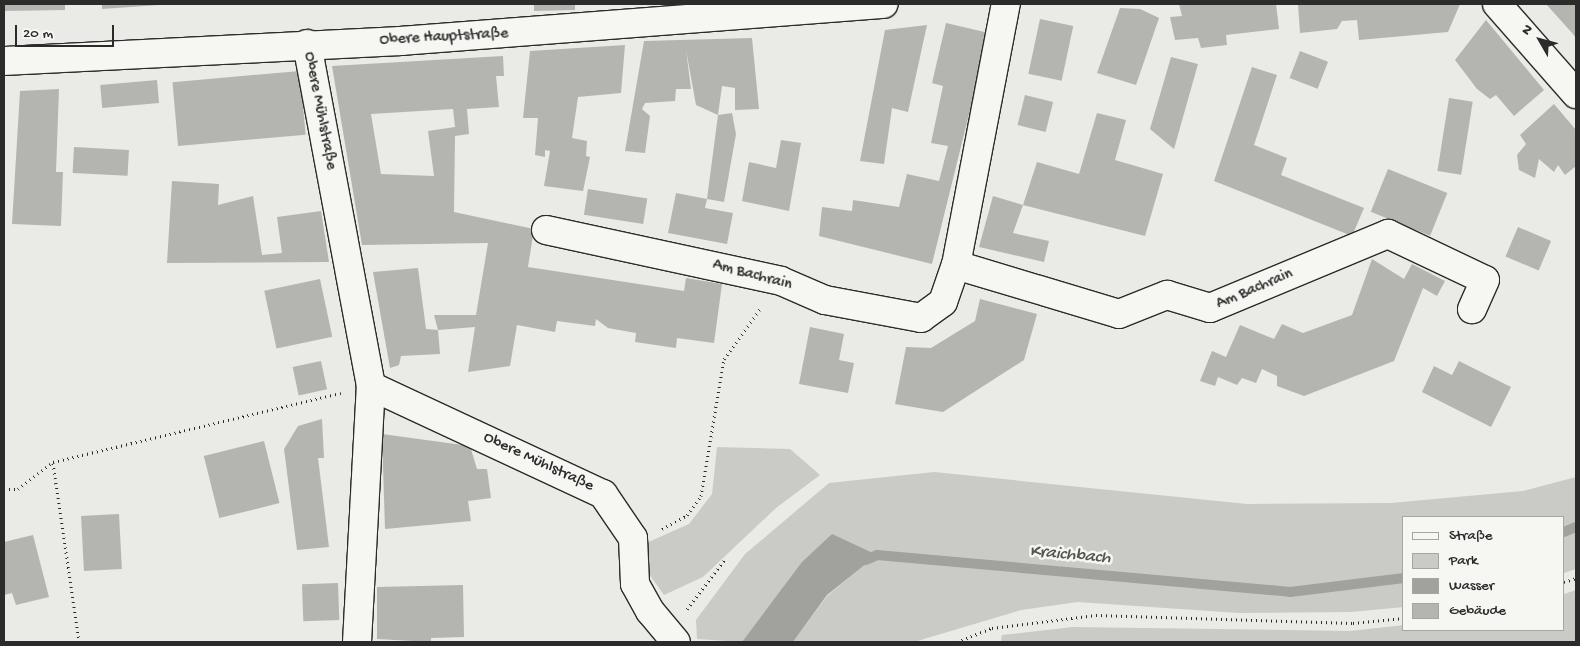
<!DOCTYPE html>
<html>
<head>
<meta charset="utf-8">
<style>
	body { margin:0 }
	#map { position:relative; width:1580px; height:646px; overflow:hidden; background:#eaeae6; font-family:"Gochi Hand",sans-serif }
	div>[style] { position:absolute }
	[style*='--x'] { left:calc(var(--x)*1px); top:calc(var(--y)*1px); width:calc(var(--w)*1px); rotate:calc(var(--a)*1deg) }
	.green>* { inset:0; background:#cacac7 }
	.water>* { inset:0; background:#a1a19e }
	.stream>* { height:10px; margin:-5px; padding:0 5px; transform-origin:5px; border-radius:5px; background:#a1a19e }
	.building>* { inset:0; background:#b4b4b1; transform-origin:0 0 }
	.path>* { height:3px; margin-top:-1.5px; transform-origin:0; background:repeating-linear-gradient(90deg,#2b2b2b 0 1px,transparent 0 5px) }
	.roads { filter:drop-shadow(1px 0 #2b2b2b) drop-shadow(-1px 0 #2b2b2b) drop-shadow(0 1px #2b2b2b) drop-shadow(0 -1px #2b2b2b) }
	.minor>* { height:28px; margin:-14px; padding:0 14px; transform-origin:14px; border-radius:14px; background:#f6f6f2 }
	.major>* { height:28px; margin:-14px; padding:0 14px; transform-origin:14px; border-radius:14px; background:#f6f6f2 }
	span { translate:-50% -50%; white-space:nowrap; text-align:center; line-height:1.15; -webkit-text-stroke:5px #f6f6f2; paint-order:stroke }
	.street-label { font-size:16px; color:#2b2b2b }
	.water-label { font-size:18px; color:#545453; font-style:italic }
	.frame { position:absolute; inset:0; border:5px solid #2b2b2b; pointer-events:none }
	.legend { position:absolute; left:1402px; top:516px; width:162px; height:115px; box-sizing:border-box; background:#f6f6f2; border:1px solid #a5a5a2; margin:0; padding:6px 9px; list-style:none; font-size:15px; color:#2b2b2b }
	.legend li { display:flex; align-items:center; gap:10px; height:25px }
	.legend b { width:25px; border:1px solid #a5a5a2 }
	.north { position:absolute; left:1515px; top:15px; width:50px; height:50px; -webkit-text-stroke:4px #f6f6f2; paint-order:stroke; rotate:308deg; font-size:14px; font-weight:700; line-height:20px; text-align:center; color:#2b2b2b }
	.north::after { content:''; display:block; margin:auto; width:18px; height:22px; background:#2b2b2b; clip-path:polygon(50% 0,100% 100%,50% 72%,0 100%) }
	.scale { position:absolute; left:15px; top:25px; width:99px; height:22px; box-sizing:border-box; border:2px solid #2b2b2b; border-top:0; padding-left:6px; font-size:15px; line-height:18px; white-space:nowrap; color:#2b2b2b; -webkit-text-stroke:4px #f6f6f2; paint-order:stroke }
</style>
</head>
<body>
<div id="map">
	<div class="green">
		<div style="clip-path:polygon(717px 447px,790px 449px,820px 475px,776px 508px,703px 577px,664px 595px,641px 563px,644px 544px,689px 524px,712px 494px)"></div>
		<div style="clip-path:polygon(934px 472px,1247px 504px,1391px 503px,1523px 491px,1576px 477px,1576px 569px,1564px 573px,1564px 517px,1404px 517px,1404px 607px,1351px 612px,1238px 613px,1078px 602px,1021px 610px,914px 642px,793px 642px,827px 596px,876px 555px,754px 627px,742px 642px,697px 639px,696px 620px,745px 554px,829px 483px)"></div>
		<div style="clip-path:polygon(1576px 590px,1576px 642px,1001px 642px,1002px 635px,1073px 627px,1350px 631px,1404px 625px,1404px 630px,1564px 630px,1564px 594px)"></div>
	</div>
	<div class="water">
		<div style="clip-path:polygon(832px 534px,877px 555px,827px 595px,793px 642px,742px 642px,802px 562px)"></div>
	</div>
	<div class="stream">
		<div style="--x:1564;--y:532;--w:13;--a:-23"></div>
		<div style="--x:866;--y:560;--w:12;--a:-24"></div>
		<div style="--x:877;--y:555;--w:415;--a:5.1"></div>
		<div style="--x:1290;--y:592;--w:115;--a:-7"></div>
	</div>
	<div class="building">
		<div style="clip-path:polygon(4px 4px,65px 4px,65px 10px,4px 11px)"></div>
		<div style="clip-path:polygon(102px 4px,159px 4px,159px 5px,102px 9px)"></div>
		<div style="clip-path:polygon(534px 4px,575px 4px,575px 10px,534px 11px)"></div>
		<div style="clip-path:polygon(1179px 4px,1276px 4px,1279px 29px,1226px 35px,1227px 45px,1201px 48px,1198px 38px,1175px 40px,1170px 17px,1182px 16px)"></div>
		<div style="clip-path:polygon(1298px 4px,1460px 4px,1448px 32px,1359px 40px,1357px 20px,1342px 21px,1337px 29px,1300px 33px)"></div>
		<div style="clip-path:polygon(1546px 4px,1576px 4px,1576px 38px,1573px 34px)"></div>
		<div style="clip-path:polygon(1120px 8px,1140px 9px,1159px 18px,1136px 85px,1097px 73px)"></div>
		<div style="left:1040px;top:19px;width:34px;height:56px;rotate:12deg"></div>
		<div style="clip-path:polygon(1486px 20px,1544px 90px,1514px 116px,1496px 95px,1490px 99px,1477px 89px,1455px 60px)"></div>
		<div style="clip-path:polygon(946px 23px,989px 33px,932px 264px,819px 236px,822px 207px,852px 211px,853px 200px,899px 207px,907px 174px,939px 181px,948px 146px,931px 143px,943px 86px,932px 83px)"></div>
		<div style="clip-path:polygon(927px 25px,908px 112px,892px 108px,884px 164px,860px 161px,885px 30px)"></div>
		<div style="clip-path:polygon(752px 38px,759px 109px,735px 110px,735px 88px,722px 86px,718px 115px,732px 113px,736px 134px,724px 202px,707px 199px,705px 208px,733px 213px,727px 244px,668px 233px,676px 193px,707px 199px,718px 115px,696px 105px,686px 50px,691px 89px,676px 89px,675px 101px,645px 103px,642px 109px,650px 116px,645px 153px,625px 151px,644px 41px)"></div>
		<div style="clip-path:polygon(625px 45px,621px 93px,578px 97px,572px 138px,587px 141px,586px 156px,590px 157px,583px 191px,544px 186px,550px 151px,545px 150px,545px 157px,535px 155px,538px 118px,523px 118px,530px 51px)"></div>
		<div style="left:1300px;top:51px;width:30px;height:29px;rotate:21deg"></div>
		<div style="clip-path:polygon(evenodd,503px 56px,504px 76px,496px 76px,499px 107px,467px 109px,469px 134px,455px 136px,454px 212px,534px 229px,528px 267px,684px 291px,686px 278px,722px 284px,714px 343px,677px 338px,676px 348px,635px 342px,636px 333px,608px 328px,596px 319px,595px 326px,557px 321px,555px 332px,517px 325px,510px 366px,468px 372px,475px 327px,438px 330px,434px 315px,476px 315px,488px 243px,362px 245px,332px 66px,503px 56px,453px 109px,455px 127px,428px 131px,434px 176px,381px 174px,371px 114px,453px 109px)"></div>
		<div style="clip-path:polygon(1171px 57px,1198px 64px,1174px 149px,1150px 129px)"></div>
		<div style="clip-path:polygon(1252px 67px,1277px 75px,1254px 145px,1287px 158px,1281px 175px,1364px 208px,1352px 236px,1214px 181px)"></div>
		<div style="left:300px;top:71px;width:64px;height:128px;rotate:85deg"></div>
		<div style="left:157px;top:80px;width:23px;height:57px;rotate:85deg"></div>
		<div style="clip-path:polygon(59px 89px,56px 172px,63px 172px,61px 226px,12px 224px,20px 91px)"></div>
		<div style="left:1025px;top:95px;width:29px;height:31px;rotate:14deg"></div>
		<div style="left:1449px;top:98px;width:24px;height:74px;rotate:9deg"></div>
		<div style="clip-path:polygon(1554px 104px,1576px 130px,1576px 166px,1565px 175px,1558px 165px,1554px 172px,1539px 159px,1535px 178px,1519px 170px,1517px 155px,1526px 144px,1520px 135px)"></div>
		<div style="clip-path:polygon(1097px 113px,1126px 120px,1115px 160px,1163px 174px,1145px 236px,1023px 205px,1037px 162px,1079px 174px)"></div>
		<div style="clip-path:polygon(781px 140px,801px 143px,789px 211px,742px 201px,749px 162px,776px 168px)"></div>
		<div style="left:74px;top:147px;width:55px;height:26px;rotate:3deg"></div>
		<div style="left:1388px;top:169px;width:64px;height:46px;rotate:22deg"></div>
		<div style="clip-path:polygon(172px 181px,219px 184px,218px 205px,253px 196px,262px 255px,282px 253px,277px 217px,321px 211px,329px 262px,167px 263px)"></div>
		<div style="left:588px;top:189px;width:60px;height:26px;rotate:9deg"></div>
		<div style="clip-path:polygon(993px 196px,1023px 205px,1013px 233px,1049px 241px,1044px 262px,979px 247px)"></div>
		<div style="left:1518px;top:227px;width:36px;height:32px;rotate:23deg"></div>
		<div style="clip-path:polygon(1372px 259px,1404px 279px,1412px 264px,1445px 281px,1437px 296px,1423px 288px,1394px 361px,1304px 396px,1277px 386px,1277px 376px,1262px 369px,1256px 383px,1242px 378px,1237px 385px,1218px 377px,1215px 386px,1200px 381px,1212px 351px,1226px 357px,1240px 325px,1274px 339px,1282px 324px,1303px 333px,1352px 315px)"></div>
		<div style="clip-path:polygon(418px 268px,426px 329px,438px 330px,440px 354px,401px 356px,399px 365px,390px 368px,373px 272px)"></div>
		<div style="left:320px;top:279px;width:59px;height:57px;rotate:78deg"></div>
		<div style="clip-path:polygon(980px 299px,1037px 314px,1024px 360px,943px 412px,895px 404px,906px 347px,931px 348px,975px 321px)"></div>
		<div style="clip-path:polygon(810px 327px,844px 334px,839px 360px,854px 363px,848px 393px,799px 384px)"></div>
		<div style="left:321px;top:361px;width:29px;height:29px;rotate:78deg"></div>
		<div style="clip-path:polygon(1459px 361px,1511px 387px,1491px 427px,1422px 392px,1434px 366px,1452px 375px)"></div>
		<div style="clip-path:polygon(322px 419px,324px 458px,318px 458px,329px 547px,297px 550px,284px 449px,298px 426px)"></div>
		<div style="clip-path:polygon(382px 434px,470px 446px,477px 469px,487px 469px,491px 498px,468px 501px,471px 521px,385px 529px)"></div>
		<div style="left:264px;top:441px;width:64px;height:62px;rotate:76deg"></div>
		<div style="left:119px;top:514px;width:55px;height:38px;rotate:87deg"></div>
		<div style="clip-path:polygon(33px 535px,49px 597px,16px 605px,12px 593px,4px 595px,4px 542px)"></div>
		<div style="left:338px;top:583px;width:37px;height:36px;rotate:88deg"></div>
		<div style="clip-path:polygon(463px 585px,464px 637px,431px 638px,431px 642px,377px 639px,377px 587px)"></div>
	</div>
	<div class="path">
		<div style="--x:53;--y:463;--w:181;--a:81.7"></div>
		<div style="--x:4;--y:489;--w:14;--a:0"></div>
		<div style="--x:18;--y:489;--w:44;--a:-37.6"></div>
		<div style="--x:53;--y:462;--w:296;--a:-13.5"></div>
		<div style="--x:662;--y:529;--w:29;--a:-29"></div>
		<div style="--x:687;--y:515;--w:24;--a:-54"></div>
		<div style="--x:701;--y:496;--w:139;--a:-80.5"></div>
		<div style="--x:724;--y:359;--w:62;--a:-54.2"></div>
		<div style="--x:1564;--y:582;--w:13;--a:-18"></div>
		<div style="--x:687;--y:609;--w:64;--a:-52.6"></div>
		<div style="--x:957;--y:642;--w:38;--a:-22"></div>
		<div style="--x:992;--y:628;--w:105;--a:-7.1"></div>
		<div style="--x:1096;--y:615;--w:257;--a:1.8"></div>
		<div style="--x:1353;--y:623;--w:51;--a:-5.6"></div>
	</div>
	<div class="roads">
		<div class="minor">
			<div style="--x:1497;--y:4;--w:120;--a:48.7"></div>
			<div style="--x:307;--y:44;--w:348;--a:79.4"></div>
			<div style="--x:371;--y:386;--w:256;--a:25"></div>
			<div style="--x:603;--y:494;--w:53;--a:55.7"></div>
			<div style="--x:633;--y:538;--w:46;--a:87.5"></div>
			<div style="--x:635;--y:584;--w:31;--a:61"></div>
			<div style="--x:650;--y:611;--w:40;--a:50"></div>
			<div style="--x:546;--y:230;--w:240;--a:12.2"></div>
			<div style="--x:781;--y:281;--w:48;--a:23.4"></div>
			<div style="--x:825;--y:300;--w:98;--a:10.6"></div>
			<div style="--x:921;--y:318;--w:27;--a:-36"></div>
			<div style="--x:943;--y:302;--w:39;--a:-71"></div>
			<div style="--x:956;--y:265;--w:170;--a:16.7"></div>
			<div style="--x:1119;--y:314;--w:52;--a:-21.6"></div>
			<div style="--x:1167;--y:295;--w:45;--a:16.8"></div>
			<div style="--x:1210;--y:308;--w:193;--a:-22.6"></div>
			<div style="--x:1388;--y:234;--w:107;--a:25.4"></div>
			<div style="--x:1485;--y:280;--w:32;--a:114"></div>
			<div style="--x:956;--y:265;--w:266;--a:-79.2"></div>
			<div style="--x:357;--y:642;--w:256;--a:-86.9"></div>
		</div>
		<div class="major">
			<div style="--x:4;--y:61;--w:398;--a:-2.9"></div>
			<div style="--x:401;--y:41;--w:484;--a:-4.4"></div>
		</div>
	</div>
	<div class="street-label">
		<span style="left:444px;top:38px;rotate:-3deg">Obere Hauptstraße</span>
		<span style="left:319px;top:111px;rotate:79deg">Obere Mühlstraße</span>
		<span style="left:752px;top:276px;rotate:15deg">Am Bachrain</span>
		<span style="left:1255px;top:290px;rotate:-23deg">Am Bachrain</span>
		<span style="left:538px;top:463px;rotate:25deg">Obere Mühlstraße</span>
	</div>
	<div class="water-label">
		<span style="left:1070px;top:556px;rotate:5deg">Kraichbach</span>
	</div>
	<div class="frame"></div>
	<ul class="legend">
	<li><b style="height:6px;background:#f6f6f2"></b>Straße</li>
	<li><b style="height:14px;background:#cacac7"></b>Park</li>
	<li><b style="height:14px;background:#a1a19e"></b>Wasser</li>
	<li><b style="height:14px;background:#b4b4b1"></b>Gebäude</li>
	</ul>
	<div class="north">N</div>
	<div class="scale">20 m</div>
</div>
</body>
</html>
